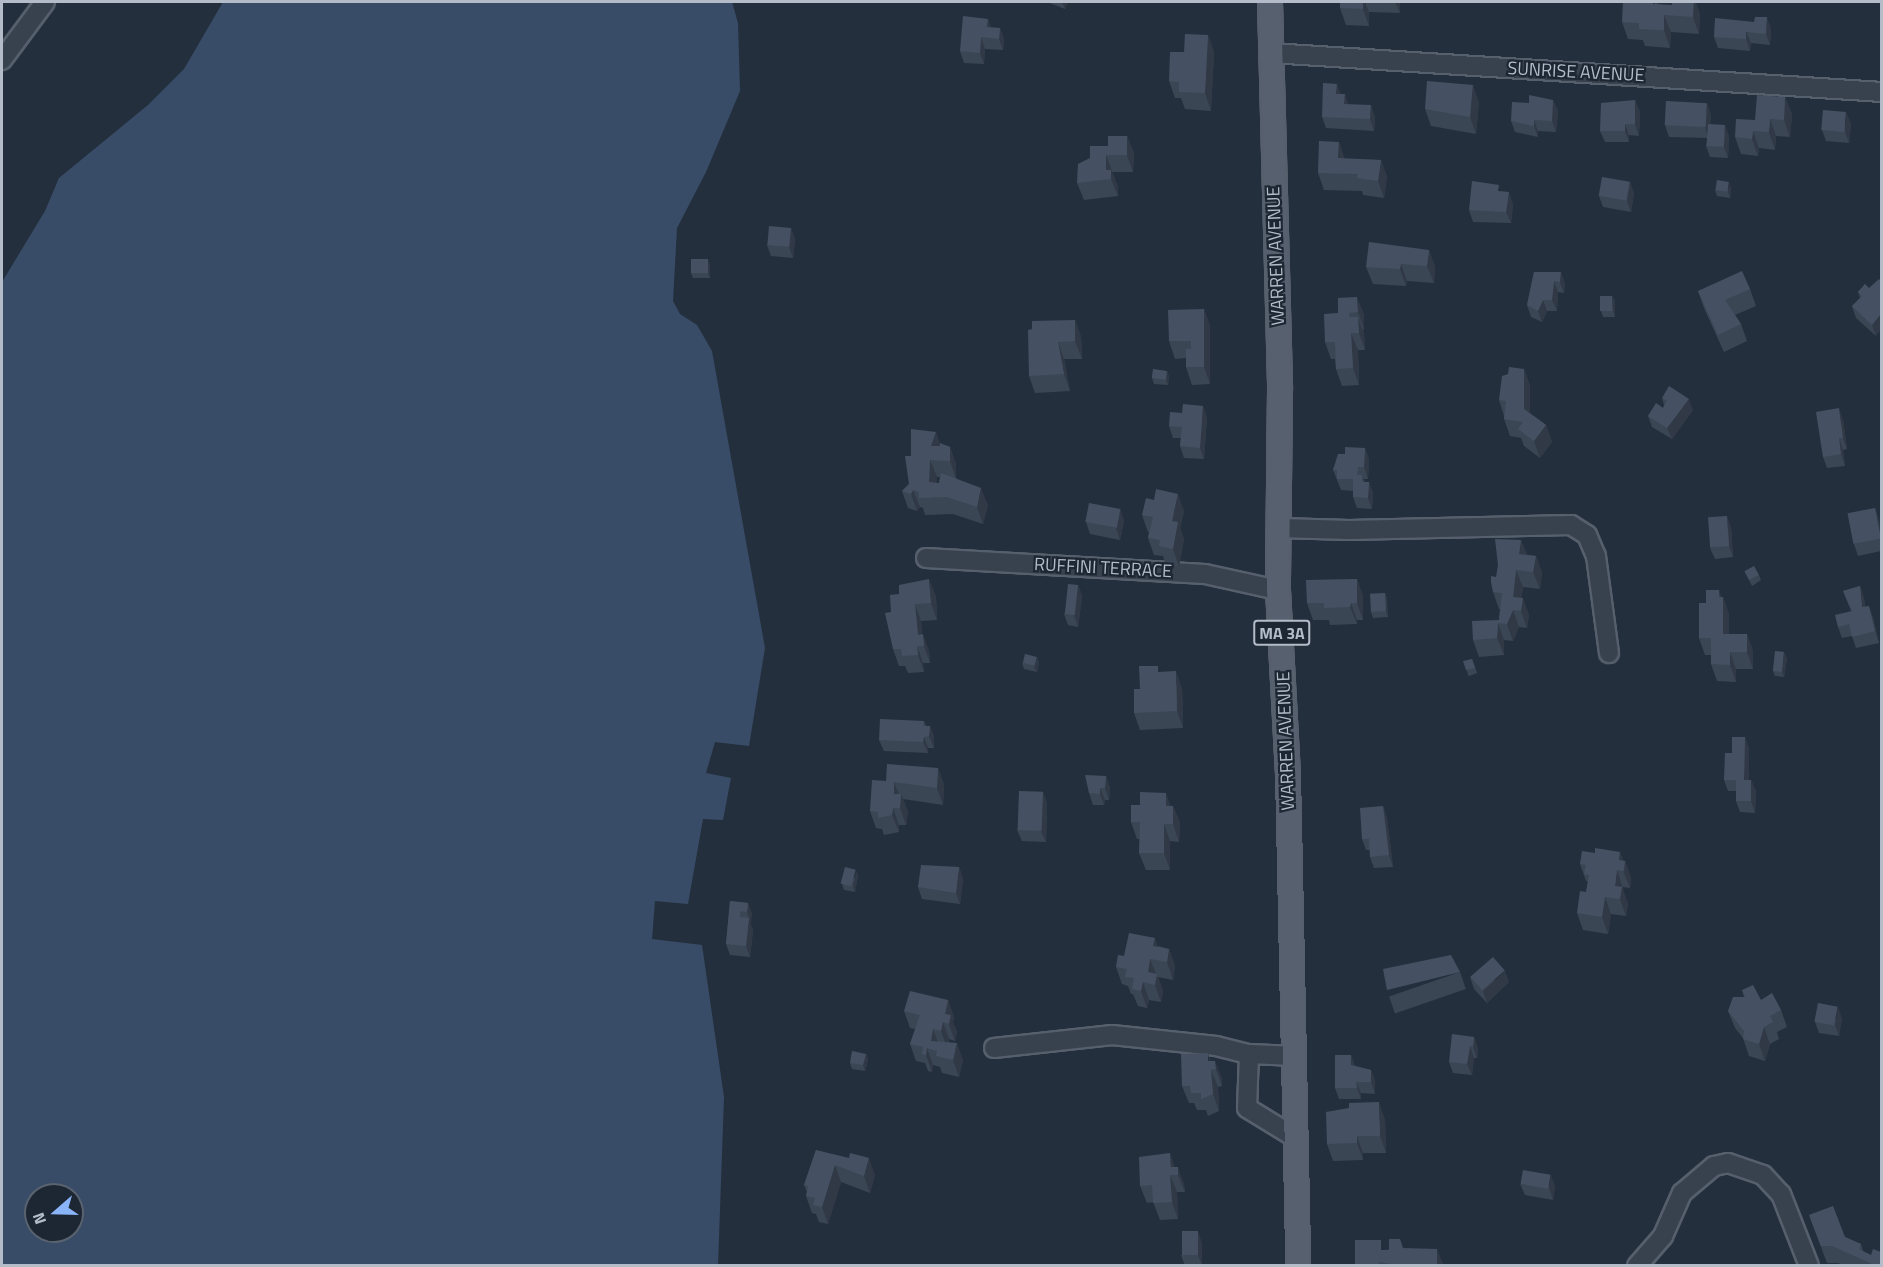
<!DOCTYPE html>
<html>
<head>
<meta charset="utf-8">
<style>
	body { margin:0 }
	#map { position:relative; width:1883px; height:1267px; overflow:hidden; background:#242f3e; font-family:"Titillium Web",sans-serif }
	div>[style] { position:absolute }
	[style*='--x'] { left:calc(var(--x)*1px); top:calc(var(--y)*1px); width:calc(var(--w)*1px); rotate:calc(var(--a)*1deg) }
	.water>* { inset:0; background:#394c67 }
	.roads { filter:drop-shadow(2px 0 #565f6c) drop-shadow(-2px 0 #565f6c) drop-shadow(0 2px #565f6c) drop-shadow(0 -2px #565f6c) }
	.minor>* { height:18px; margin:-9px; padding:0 9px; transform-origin:9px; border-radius:9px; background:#38414e }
	.major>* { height:22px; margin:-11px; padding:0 11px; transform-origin:11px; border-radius:11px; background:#56606e }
	.wall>* { inset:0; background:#3b4654; transform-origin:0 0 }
	.shaded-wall>* { inset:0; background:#303945 }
	.building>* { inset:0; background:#455162; transform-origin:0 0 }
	span { translate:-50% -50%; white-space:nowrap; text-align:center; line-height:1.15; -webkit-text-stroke:4.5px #1d2633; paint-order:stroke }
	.shield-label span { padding:2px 4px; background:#1d2633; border:2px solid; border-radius:4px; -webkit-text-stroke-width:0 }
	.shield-label { font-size:16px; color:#b4bcc9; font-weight:700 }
	.street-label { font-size:18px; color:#b4bcc9 }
	.frame { position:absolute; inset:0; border:3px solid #b4bcc9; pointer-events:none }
	.north { position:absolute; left:24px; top:1183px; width:60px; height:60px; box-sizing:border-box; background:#1d2633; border:2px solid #59626f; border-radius:50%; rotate:250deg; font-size:16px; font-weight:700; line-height:24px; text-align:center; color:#b4bcc9 }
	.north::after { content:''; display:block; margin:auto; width:21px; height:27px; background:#8ab4f8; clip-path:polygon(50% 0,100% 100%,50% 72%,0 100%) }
</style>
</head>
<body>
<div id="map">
	<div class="water">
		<div style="clip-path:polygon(evenodd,223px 2px,732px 2px,738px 23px,740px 91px,706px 172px,677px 228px,673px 301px,680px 314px,697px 325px,712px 351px,765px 648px,749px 746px,715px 742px,706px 773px,731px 778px,723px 820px,703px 819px,688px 904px,655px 901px,652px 939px,702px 945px,724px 1097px,718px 1265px,2px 1265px,2px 282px,45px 211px,59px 178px,148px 105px,184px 69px,223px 2px,36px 1195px,72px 1195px,72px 1231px,36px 1231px,36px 1195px)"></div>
	</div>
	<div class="roads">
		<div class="minor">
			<div style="--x:1271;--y:53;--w:612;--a:3.65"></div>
			<div style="--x:2;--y:60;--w:72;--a:-53.4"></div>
			<div style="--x:1280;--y:528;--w:69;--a:1.7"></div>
			<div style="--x:1349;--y:530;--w:222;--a:-1.3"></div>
			<div style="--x:1571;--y:525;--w:19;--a:32"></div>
			<div style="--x:1587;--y:535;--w:23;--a:67"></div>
			<div style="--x:1596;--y:556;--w:98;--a:82.4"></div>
			<div style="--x:926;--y:558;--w:279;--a:3.3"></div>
			<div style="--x:1205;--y:574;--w:75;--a:12.4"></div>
			<div style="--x:994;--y:1048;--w:119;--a:-6.3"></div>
			<div style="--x:1112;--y:1035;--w:105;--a:6"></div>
			<div style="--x:1216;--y:1046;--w:34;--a:14"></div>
			<div style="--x:1296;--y:1056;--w:47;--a:-177.6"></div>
			<div style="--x:1249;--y:1054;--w:54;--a:92.1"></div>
			<div style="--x:1247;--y:1108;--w:57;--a:31.5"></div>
			<div style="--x:1637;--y:1266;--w:40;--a:-49"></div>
			<div style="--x:1663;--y:1236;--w:47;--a:-66.2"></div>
			<div style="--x:1682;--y:1193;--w:42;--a:-40.2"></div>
			<div style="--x:1714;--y:1166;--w:14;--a:-12"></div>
			<div style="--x:1728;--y:1163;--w:37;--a:19"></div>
			<div style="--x:1763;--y:1175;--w:26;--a:47"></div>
			<div style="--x:1781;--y:1194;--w:77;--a:68.7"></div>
		</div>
		<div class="major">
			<div style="--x:1270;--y:2;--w:388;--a:88.5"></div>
			<div style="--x:1280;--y:390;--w:200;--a:90.6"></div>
			<div style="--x:1278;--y:590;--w:183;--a:86.9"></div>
			<div style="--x:1288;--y:773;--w:493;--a:88.8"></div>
		</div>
	</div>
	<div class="wall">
		<div style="clip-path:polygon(1047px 2px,1068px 2px,1065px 9px)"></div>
		<div style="clip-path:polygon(1340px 2px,1400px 2px,1400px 13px,1369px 12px,1369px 26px,1346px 25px,1340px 8px)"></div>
		<div style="clip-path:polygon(1657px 2px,1658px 4px,1700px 13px,1699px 34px,1671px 32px,1670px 48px,1645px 46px,1643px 40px,1628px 39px,1622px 22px)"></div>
		<div style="clip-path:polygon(992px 28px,1000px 28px,1004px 40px,1003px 50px,985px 49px,984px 64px,964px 63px,960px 51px)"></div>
		<div style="clip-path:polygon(1771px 29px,1770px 45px,1751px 43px,1750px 51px,1718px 48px,1714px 37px)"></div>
		<div style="clip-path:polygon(1208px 35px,1214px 52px,1211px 111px,1185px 109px,1181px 98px,1175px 98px,1169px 81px,1184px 52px)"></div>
		<div style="clip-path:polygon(1341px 94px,1348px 104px,1375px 117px,1374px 131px,1326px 128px,1322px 117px)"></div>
		<div style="clip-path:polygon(1785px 97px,1792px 114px,1790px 137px,1776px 136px,1775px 150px,1759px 148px,1758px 156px,1741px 154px,1735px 137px)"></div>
		<div style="clip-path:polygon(1553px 100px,1558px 111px,1556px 132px,1538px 131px,1538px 137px,1515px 132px,1511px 121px,1529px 103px)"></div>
		<div style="clip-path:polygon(1635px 100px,1640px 112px,1639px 136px,1629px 135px,1629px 142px,1605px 142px,1600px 131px)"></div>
		<div style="clip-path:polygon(1479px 102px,1476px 134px,1431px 126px,1425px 109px)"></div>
		<div style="clip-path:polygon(1711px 114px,1710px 124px,1729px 136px,1728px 158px,1710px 157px,1706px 146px,1707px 138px,1669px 137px,1665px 125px)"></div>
		<div style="clip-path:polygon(1851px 123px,1849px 143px,1826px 141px,1822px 130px)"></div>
		<div style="clip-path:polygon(1127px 136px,1134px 153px,1133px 172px,1112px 172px,1118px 187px,1118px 196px,1084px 200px,1077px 183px,1090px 158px,1108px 146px)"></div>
		<div style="clip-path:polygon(1345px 159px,1381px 160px,1387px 177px,1384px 198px,1363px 195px,1362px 191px,1324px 190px,1318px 173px)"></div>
		<div style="clip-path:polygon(1630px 182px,1634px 193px,1631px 212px,1603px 207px,1599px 196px)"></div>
		<div style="clip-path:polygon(1731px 188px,1730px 198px,1717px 196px,1715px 190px)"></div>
		<div style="clip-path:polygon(1502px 191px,1513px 204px,1511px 223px,1473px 222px,1469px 210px)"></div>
		<div style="clip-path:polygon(791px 228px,795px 240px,793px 258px,771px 256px,767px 245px)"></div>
		<div style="clip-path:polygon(1429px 250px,1435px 267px,1434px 283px,1407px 281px,1406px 286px,1373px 284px,1366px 267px)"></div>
		<div style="clip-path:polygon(710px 265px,710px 278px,693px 278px,691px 273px)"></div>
		<div style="clip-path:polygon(1534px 272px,1565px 283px,1564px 293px,1558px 292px,1557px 311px,1547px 311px,1542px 322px,1531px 317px,1527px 305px)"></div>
		<div style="clip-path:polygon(1865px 284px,1876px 336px,1856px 318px,1852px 306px,1860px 298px,1858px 292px)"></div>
		<div style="clip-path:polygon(1750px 289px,1756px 306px,1735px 315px,1741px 324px,1747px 341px,1724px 352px,1704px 308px,1698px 291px)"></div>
		<div style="clip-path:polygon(1612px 296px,1615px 301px,1615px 317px,1603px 317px,1601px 311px)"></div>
		<div style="clip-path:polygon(1338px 298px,1364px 314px,1364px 329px,1363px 329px,1364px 334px,1365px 350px,1358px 350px,1359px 385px,1342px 386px,1336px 369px,1335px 359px,1331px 359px,1325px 342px,1338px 313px)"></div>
		<div style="clip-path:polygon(1204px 309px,1210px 326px,1210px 384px,1192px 385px,1186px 367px,1186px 358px,1175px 359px,1169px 341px)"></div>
		<div style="clip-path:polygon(1075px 320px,1081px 337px,1082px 359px,1064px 359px,1070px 391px,1035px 393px,1029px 376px,1032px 329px)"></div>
		<div style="clip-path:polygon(1524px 369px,1530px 386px,1530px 413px,1546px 425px,1552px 442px,1540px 458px,1524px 446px,1521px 438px,1510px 436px,1504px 419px,1504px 416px,1499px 400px)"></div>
		<div style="clip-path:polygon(1167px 371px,1169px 377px,1168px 385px,1154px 384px,1152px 378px)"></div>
		<div style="clip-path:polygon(1662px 398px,1693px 410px,1672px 439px,1652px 427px,1648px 416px,1663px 408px,1664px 405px)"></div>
		<div style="clip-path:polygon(1207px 417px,1204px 459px,1184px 458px,1180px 446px,1181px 438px,1173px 438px,1169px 426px)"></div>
		<div style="clip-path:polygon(1843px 420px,1847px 449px,1843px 450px,1845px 466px,1827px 468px,1823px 457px)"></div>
		<div style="clip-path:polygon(evenodd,940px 444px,950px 447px,956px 464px,956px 478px,988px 505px,983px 524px,953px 514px,925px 515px,923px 508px,920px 507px,917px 511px,908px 508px,902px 491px,909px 484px,911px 456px,940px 444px,937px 477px,940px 477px,939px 483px,936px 483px,937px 477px)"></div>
		<div style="clip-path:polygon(1365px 448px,1369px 459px,1368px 479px,1363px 479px,1365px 482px,1369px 482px,1373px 493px,1372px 509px,1357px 508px,1353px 497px,1353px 491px,1341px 490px,1333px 470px,1345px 454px)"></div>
		<div style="clip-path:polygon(1875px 508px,1879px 520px,1881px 533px,1881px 551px,1858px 556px,1854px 544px)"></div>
		<div style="clip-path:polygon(1120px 509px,1124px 521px,1120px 540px,1090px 534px,1086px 522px)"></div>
		<div style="clip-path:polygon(1184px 511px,1180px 528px,1184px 539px,1179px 566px,1165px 563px,1163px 556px,1154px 555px,1148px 538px,1149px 532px,1148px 532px,1142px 515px)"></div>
		<div style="clip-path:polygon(1731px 527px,1733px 557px,1715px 559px,1710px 548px)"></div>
		<div style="clip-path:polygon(1521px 540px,1527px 555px,1536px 556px,1542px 573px,1540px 589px,1523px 587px,1521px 598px,1529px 615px,1527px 628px,1519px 627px,1513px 641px,1504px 640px,1504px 655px,1479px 657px,1473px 640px,1499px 620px,1500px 609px,1499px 609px,1493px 592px,1496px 577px)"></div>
		<div style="clip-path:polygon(1745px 572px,1759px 575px,1761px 580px,1752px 586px)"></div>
		<div style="clip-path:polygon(1357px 579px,1363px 596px,1363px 620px,1357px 620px,1357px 624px,1330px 625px,1329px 620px,1313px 620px,1307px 603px)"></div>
		<div style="clip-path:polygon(1078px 585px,1082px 596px,1078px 627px,1068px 625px,1064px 614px)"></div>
		<div style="clip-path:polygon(1860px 586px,1864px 598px,1865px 606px,1873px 617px,1879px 643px,1856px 648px,1852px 636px,1842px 638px,1838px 627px,1851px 611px,1843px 591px)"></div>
		<div style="clip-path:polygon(1719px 590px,1721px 597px,1723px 597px,1729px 614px,1729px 634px,1747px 634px,1753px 651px,1753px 669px,1736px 669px,1736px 682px,1717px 681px,1711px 664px,1711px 655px,1705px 655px,1699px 638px,1706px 603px)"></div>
		<div style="clip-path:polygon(1385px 593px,1387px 598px,1388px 617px,1373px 618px,1371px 612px)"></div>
		<div style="clip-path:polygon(936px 596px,937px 620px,921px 621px,922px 634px,929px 651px,930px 663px,923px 663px,924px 672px,908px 673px,905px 666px,899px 666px,893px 649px,891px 612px)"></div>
		<div style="clip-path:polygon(1037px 657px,1039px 663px,1037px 672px,1024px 669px,1022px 663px)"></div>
		<div style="clip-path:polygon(1787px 658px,1784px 677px,1775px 676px,1773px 671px)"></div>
		<div style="left:1472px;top:659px;width:15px;height:9px;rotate:70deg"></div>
		<div style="clip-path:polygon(1160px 672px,1182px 688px,1183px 728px,1140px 730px,1134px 713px,1140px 689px)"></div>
		<div style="clip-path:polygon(924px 721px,926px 726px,930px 726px,934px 737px,934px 748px,928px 748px,928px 753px,884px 751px,879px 740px)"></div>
		<div style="clip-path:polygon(1745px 737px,1749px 749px,1749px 780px,1751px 780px,1756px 791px,1755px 813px,1740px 812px,1736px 801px,1736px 791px,1728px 791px,1724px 780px,1732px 753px)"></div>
		<div style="clip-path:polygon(938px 768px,944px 785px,943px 805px,903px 799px,908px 812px,906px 825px,899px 825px,899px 832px,884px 835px,882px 829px,876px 828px,870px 811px,886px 781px)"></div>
		<div style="clip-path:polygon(1106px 776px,1110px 788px,1109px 800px,1105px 800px,1104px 805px,1093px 805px,1089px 793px)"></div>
		<div style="clip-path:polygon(1043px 792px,1047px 803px,1046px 842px,1022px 841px,1017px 830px)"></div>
		<div style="clip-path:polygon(1171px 806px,1173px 806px,1180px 823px,1179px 842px,1170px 841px,1170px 870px,1146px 870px,1139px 853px,1140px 839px,1137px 839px,1131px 822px)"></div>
		<div style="clip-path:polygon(1383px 806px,1387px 818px,1393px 867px,1374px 868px,1370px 857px,1370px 850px,1366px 850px,1362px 839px)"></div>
		<div style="clip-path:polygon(1625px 861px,1631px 878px,1630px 888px,1623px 887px,1623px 890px,1628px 904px,1626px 916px,1611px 914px,1608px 934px,1583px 930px,1577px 913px,1586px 892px,1588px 883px,1587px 881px,1586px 881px,1580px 864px)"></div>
		<div style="clip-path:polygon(959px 867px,963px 879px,960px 904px,922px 899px,918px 887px)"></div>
		<div style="clip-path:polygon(858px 875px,855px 892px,844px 890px,842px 884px)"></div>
		<div style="clip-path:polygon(730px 901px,748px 903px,752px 914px,750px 923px,753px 930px,750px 957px,730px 955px,726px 944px)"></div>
		<div style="clip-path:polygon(1158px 946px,1169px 949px,1175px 966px,1173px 980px,1158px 977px,1163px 991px,1161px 1002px,1149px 1000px,1147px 1008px,1138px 1006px,1133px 994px,1131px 994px,1128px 986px,1122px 984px,1116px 967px,1124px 956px)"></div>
		<div style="left:1460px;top:972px;width:18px;height:75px;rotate:71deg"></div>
		<div style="clip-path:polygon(1470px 977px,1509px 982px,1487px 1003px,1474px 989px)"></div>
		<div style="clip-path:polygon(1742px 990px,1781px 1010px,1787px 1027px,1777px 1032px,1779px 1039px,1770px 1044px,1765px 1061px,1749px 1056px,1743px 1038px,1735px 1028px,1728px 1011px,1744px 997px)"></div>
		<div style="clip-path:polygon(948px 1000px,954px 1017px,953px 1022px,957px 1032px,955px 1041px,949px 1039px,949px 1042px,963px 1060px,959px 1077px,942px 1073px,940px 1067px,933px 1065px,932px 1072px,928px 1071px,925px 1063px,916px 1061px,910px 1044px,915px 1029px,910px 1028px,904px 1011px)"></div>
		<div style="clip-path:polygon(1842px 1018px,1839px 1036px,1819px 1033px,1815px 1022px)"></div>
		<div style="clip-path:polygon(1474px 1037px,1478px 1049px,1477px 1058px,1474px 1058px,1472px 1075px,1453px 1073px,1449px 1062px)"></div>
		<div style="clip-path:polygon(866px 1054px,868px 1059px,865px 1071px,852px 1069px,850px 1063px)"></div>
		<div style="clip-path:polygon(1351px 1055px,1355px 1066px,1371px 1070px,1375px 1081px,1375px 1094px,1361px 1093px,1361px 1099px,1339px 1099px,1335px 1088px)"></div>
		<div style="clip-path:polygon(1211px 1061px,1222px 1078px,1222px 1086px,1218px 1087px,1219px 1111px,1208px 1116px,1206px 1110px,1197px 1110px,1194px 1103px,1189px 1103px,1182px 1086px)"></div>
		<div style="clip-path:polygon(1385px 1119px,1386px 1153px,1363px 1153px,1363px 1160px,1333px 1161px,1327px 1144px)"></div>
		<div style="clip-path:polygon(816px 1150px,875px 1175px,870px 1193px,841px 1182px,828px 1224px,819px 1222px,816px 1214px,812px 1213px,806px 1196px,807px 1192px,804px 1185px)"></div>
		<div style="clip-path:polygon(1175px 1167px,1184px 1184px,1185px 1192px,1177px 1192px,1178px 1219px,1160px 1220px,1153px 1202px,1147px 1203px,1140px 1186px)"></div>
		<div style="clip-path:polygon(1520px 1184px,1555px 1186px,1553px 1200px,1525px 1195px)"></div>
		<div style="clip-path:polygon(1809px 1215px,1845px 1237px,1861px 1244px,1863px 1251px,1881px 1266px,1845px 1266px,1838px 1263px,1827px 1263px)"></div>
		<div style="clip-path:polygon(1202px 1243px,1202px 1266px,1185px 1266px,1181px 1255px)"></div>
		<div style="clip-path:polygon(1403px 1248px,1444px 1266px,1355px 1266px,1384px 1250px)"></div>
	</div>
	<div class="shaded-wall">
		<div style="clip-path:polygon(1062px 2px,1068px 2px,1065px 9px)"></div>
		<div style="clip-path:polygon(1363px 2px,1365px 2px,1369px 12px,1369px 26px,1363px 9px)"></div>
		<div style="clip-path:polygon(1395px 2px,1400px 2px,1400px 13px)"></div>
		<div style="clip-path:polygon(1694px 2px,1696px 2px,1700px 13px,1699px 34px,1693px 17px)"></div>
		<div style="clip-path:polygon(1664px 15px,1671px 32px,1670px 48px,1664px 30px)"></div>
		<div style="clip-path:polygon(1767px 17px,1771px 29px,1770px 45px,1766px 34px)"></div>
		<div style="clip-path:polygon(988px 19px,992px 30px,992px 39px,987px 27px)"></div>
		<div style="clip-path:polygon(1000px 28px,1004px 40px,1003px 50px,999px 39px)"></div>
		<div style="clip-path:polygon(1746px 32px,1751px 43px,1750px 51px,1746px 39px)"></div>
		<div style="clip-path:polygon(1208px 35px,1214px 52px,1211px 111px,1205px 93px)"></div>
		<div style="clip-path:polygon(981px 37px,985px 49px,984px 64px,980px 53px)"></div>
		<div style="clip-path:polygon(1337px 84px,1341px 95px,1336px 94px)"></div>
		<div style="clip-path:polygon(1473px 85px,1479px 102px,1476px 134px,1470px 117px)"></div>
		<div style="clip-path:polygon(1345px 94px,1349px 106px,1344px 104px)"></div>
		<div style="clip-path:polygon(1785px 97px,1792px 114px,1790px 137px,1784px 120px)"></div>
		<div style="clip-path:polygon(1553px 100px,1558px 111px,1556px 132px,1552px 121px)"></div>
		<div style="clip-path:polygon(1635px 100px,1640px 112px,1639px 136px,1635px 124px)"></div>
		<div style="clip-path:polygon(1707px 103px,1711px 114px,1709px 139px,1705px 127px)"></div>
		<div style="clip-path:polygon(1371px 105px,1375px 117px,1374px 131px,1370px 119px)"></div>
		<div style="clip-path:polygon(1846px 112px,1851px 123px,1849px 143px,1845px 132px)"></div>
		<div style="clip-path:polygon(1770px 119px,1776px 136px,1775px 150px,1769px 132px)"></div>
		<div style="clip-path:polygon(1534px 120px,1538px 131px,1538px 137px,1534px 126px)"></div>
		<div style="clip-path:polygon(1625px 124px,1629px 135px,1629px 142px,1625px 131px)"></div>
		<div style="clip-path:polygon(1725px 125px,1729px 136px,1728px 158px,1724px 147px)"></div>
		<div style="clip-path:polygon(1753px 131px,1759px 148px,1758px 156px,1752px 139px)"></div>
		<div style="clip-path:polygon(1127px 136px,1134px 153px,1133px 172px,1127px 155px)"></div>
		<div style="clip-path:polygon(1339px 142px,1345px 159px,1345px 175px,1338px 158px)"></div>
		<div style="clip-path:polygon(1106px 155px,1118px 187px,1118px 196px,1111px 179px,1106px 170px)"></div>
		<div style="clip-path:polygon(1381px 160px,1387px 177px,1384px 198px,1378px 181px)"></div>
		<div style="clip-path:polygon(1630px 182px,1634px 193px,1631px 212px,1627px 201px)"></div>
		<div style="clip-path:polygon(1729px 182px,1731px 188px,1730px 198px,1728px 192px)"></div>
		<div style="clip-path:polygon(1509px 192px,1513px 204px,1511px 223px,1506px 212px)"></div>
		<div style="clip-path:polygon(791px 228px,795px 240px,793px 258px,789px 247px)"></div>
		<div style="clip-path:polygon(1429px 250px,1435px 267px,1434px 283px,1427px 266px)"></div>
		<div style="clip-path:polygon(708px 259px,710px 265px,710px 278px,708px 273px)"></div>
		<div style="clip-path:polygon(1401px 264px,1407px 281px,1406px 286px,1400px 269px)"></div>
		<div style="clip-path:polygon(1561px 272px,1565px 283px,1564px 293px,1560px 282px)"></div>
		<div style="clip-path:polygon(1554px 281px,1558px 292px,1557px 311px,1552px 300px)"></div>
		<div style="clip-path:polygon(1612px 296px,1615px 301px,1615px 317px,1613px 311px)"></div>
		<div style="clip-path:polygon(1357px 297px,1364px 314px,1364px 329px,1358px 312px)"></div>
		<div style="clip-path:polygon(1543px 300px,1547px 311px,1542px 322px,1538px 311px)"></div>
		<div style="clip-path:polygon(1204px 309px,1210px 326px,1210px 384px,1204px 367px)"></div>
		<div style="clip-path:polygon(1881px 314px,1881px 330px,1876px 336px,1872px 325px)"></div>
		<div style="clip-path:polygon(1358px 317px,1364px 334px,1365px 350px,1359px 333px)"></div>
		<div style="clip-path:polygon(1075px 320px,1081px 337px,1082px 359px,1075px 341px)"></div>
		<div style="clip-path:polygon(1351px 333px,1358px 350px,1359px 385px,1353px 368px)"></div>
		<div style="clip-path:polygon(1058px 342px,1064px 359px,1070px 391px,1064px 374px)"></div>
		<div style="clip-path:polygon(1524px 369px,1530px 386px,1530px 426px,1524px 409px)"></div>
		<div style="clip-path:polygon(1167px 371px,1169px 377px,1168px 385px,1166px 380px)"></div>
		<div style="clip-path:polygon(1689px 399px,1693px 410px,1672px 439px,1667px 428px)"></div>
		<div style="clip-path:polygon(1203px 406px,1207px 417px,1204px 459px,1200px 448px)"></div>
		<div style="clip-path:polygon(1839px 408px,1843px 420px,1847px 449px,1843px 438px)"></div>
		<div style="clip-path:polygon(1546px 425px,1552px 442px,1540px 458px,1534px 441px)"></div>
		<div style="clip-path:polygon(936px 432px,942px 449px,931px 446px)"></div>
		<div style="clip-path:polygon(1839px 438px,1843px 450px,1845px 466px,1841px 454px)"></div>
		<div style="clip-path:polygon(950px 447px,956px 464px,956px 478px,950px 461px)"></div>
		<div style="clip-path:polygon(1365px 448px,1369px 459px,1368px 479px,1364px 467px)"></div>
		<div style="clip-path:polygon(930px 460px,937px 477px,935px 499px,929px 482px)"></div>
		<div style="clip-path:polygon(1369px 482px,1373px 493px,1372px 509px,1368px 498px)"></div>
		<div style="clip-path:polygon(981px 488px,988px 505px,983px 524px,977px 507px)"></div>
		<div style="clip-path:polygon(913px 490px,920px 507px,917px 511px,911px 494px)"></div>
		<div style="clip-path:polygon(1178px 494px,1184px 511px,1180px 528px,1184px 539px,1179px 566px,1173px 549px,1172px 521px)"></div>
		<div style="clip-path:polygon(1875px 508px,1879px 520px,1881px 533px,1881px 541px)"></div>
		<div style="clip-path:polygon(1120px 509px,1124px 521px,1120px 540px,1116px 528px)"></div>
		<div style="clip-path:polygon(1727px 516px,1731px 527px,1733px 557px,1729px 546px)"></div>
		<div style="clip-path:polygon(1521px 540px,1527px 557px,1519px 554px)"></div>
		<div style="clip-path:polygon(1536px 556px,1542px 573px,1540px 589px,1533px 572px)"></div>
		<div style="clip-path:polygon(1516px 570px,1523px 587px,1520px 611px,1513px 597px)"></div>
		<div style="clip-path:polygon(929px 579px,936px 596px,937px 620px,931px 603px)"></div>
		<div style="clip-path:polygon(1357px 579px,1363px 596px,1363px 620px,1357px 603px)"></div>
		<div style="clip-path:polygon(1078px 585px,1082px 596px,1078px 627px,1074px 615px)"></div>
		<div style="clip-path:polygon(1860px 586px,1864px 598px,1866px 618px,1862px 607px)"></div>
		<div style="clip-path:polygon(1719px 590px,1723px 603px,1723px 597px,1729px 614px,1729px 651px,1723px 634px)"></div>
		<div style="clip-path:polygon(1385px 593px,1387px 598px,1388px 617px,1386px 611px)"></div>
		<div style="clip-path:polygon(1523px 598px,1529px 615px,1527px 628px,1521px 611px)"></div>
		<div style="clip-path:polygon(1351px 603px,1357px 620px,1357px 624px,1350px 607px)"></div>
		<div style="clip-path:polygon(915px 604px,921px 621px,923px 646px,918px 635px)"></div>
		<div style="clip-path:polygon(1869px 606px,1873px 617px,1879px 643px,1875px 631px)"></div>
		<div style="clip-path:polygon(1513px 610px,1519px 627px,1513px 641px,1507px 624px)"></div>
		<div style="clip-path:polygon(1498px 623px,1504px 640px,1504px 655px,1497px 638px)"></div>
		<div style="clip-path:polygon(923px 634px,929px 651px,930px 663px,924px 646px)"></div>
		<div style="clip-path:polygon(1747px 634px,1753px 651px,1753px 669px,1747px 652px)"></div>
		<div style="clip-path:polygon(917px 646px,923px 663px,924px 672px,918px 655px)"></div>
		<div style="clip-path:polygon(1730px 652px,1736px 669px,1736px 682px,1730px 665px)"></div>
		<div style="clip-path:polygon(1784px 652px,1787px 658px,1784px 677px,1782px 672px)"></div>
		<div style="clip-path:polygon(1037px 657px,1039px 663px,1037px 672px,1034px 667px)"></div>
		<div style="clip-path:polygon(1176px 671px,1182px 688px,1183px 728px,1177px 711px)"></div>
		<div style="clip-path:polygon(930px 726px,934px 737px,934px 748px,929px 736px)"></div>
		<div style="clip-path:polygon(924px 737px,928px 748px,928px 753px,923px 742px)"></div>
		<div style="clip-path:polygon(1745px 737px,1749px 749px,1749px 791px,1744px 780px)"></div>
		<div style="clip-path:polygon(938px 768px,944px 785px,943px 805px,937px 788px)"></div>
		<div style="clip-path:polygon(1106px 776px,1110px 788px,1109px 800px,1105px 788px)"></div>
		<div style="clip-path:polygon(1751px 780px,1756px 791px,1755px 813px,1751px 801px)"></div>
		<div style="clip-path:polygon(894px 782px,901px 799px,894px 794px)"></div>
		<div style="clip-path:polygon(1100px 788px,1105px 800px,1104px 805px,1100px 794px)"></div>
		<div style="clip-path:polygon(1043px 792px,1047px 803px,1046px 842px,1041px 831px)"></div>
		<div style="clip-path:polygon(1166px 793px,1172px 810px,1166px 806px)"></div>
		<div style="clip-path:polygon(901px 794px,908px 812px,906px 825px,900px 808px)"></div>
		<div style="clip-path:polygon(1173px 806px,1180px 823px,1179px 842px,1173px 824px)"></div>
		<div style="clip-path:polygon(1383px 806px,1387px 818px,1393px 867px,1389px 855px)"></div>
		<div style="clip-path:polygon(893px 808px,899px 825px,899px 832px,892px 815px)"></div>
		<div style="clip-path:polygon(1164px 824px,1170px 841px,1170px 870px,1164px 853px)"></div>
		<div style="clip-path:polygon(1620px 852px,1625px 864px,1625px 861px,1631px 878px,1630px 888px,1619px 860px)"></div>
		<div style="clip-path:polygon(959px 867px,963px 879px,960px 904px,956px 893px)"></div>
		<div style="clip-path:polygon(856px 870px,858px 875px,855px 892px,853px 887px)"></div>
		<div style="clip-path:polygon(1617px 870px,1628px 904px,1626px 916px,1615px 886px)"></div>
		<div style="clip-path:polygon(1605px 897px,1611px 914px,1608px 934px,1602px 917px)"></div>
		<div style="clip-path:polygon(748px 903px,752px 914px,751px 923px,747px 912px)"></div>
		<div style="clip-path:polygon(749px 918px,753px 930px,750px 957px,746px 946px)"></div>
		<div style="clip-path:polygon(1155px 938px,1161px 955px,1153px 946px)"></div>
		<div style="clip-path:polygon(1169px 949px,1175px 966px,1173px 980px,1167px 962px)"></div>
		<div style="clip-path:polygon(1150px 959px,1163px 991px,1161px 1002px,1155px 985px,1148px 972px)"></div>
		<div style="clip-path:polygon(1505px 971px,1509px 982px,1487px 1003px,1483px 991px)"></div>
		<div style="clip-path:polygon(1143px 982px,1149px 1000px,1147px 1008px,1141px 991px)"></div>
		<div style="clip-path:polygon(948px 1000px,954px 1017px,953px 1022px,957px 1032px,955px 1041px,945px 1014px)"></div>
		<div style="clip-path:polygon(1838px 1007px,1842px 1018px,1839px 1036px,1835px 1025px)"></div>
		<div style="clip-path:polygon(943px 1022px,949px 1039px,947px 1048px,941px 1031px)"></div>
		<div style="clip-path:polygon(1764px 1027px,1770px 1044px,1765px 1061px,1759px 1044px)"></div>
		<div style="clip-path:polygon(933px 1029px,939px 1046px,931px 1041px)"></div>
		<div style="clip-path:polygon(1474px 1037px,1478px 1049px,1477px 1058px,1473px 1047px)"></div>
		<div style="clip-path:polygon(957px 1043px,963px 1060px,959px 1077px,953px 1060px)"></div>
		<div style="clip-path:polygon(1470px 1046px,1474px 1058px,1472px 1075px,1467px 1064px)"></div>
		<div style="clip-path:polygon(927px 1048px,933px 1065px,932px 1072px,926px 1055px)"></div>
		<div style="clip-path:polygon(1208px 1053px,1214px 1070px,1211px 1070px,1218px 1087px,1219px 1111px,1213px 1094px)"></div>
		<div style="clip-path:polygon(866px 1054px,868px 1059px,865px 1071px,863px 1065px)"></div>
		<div style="clip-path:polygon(1351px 1055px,1355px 1067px,1351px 1065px)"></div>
		<div style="clip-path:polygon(1215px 1061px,1222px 1078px,1222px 1086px,1216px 1069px)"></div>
		<div style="clip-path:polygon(1371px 1070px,1375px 1081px,1375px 1094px,1371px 1082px)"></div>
		<div style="clip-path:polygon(1356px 1082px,1361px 1093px,1361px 1099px,1357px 1088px)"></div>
		<div style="clip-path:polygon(1379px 1102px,1385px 1119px,1386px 1153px,1380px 1136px)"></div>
		<div style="clip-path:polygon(1357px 1136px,1363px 1153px,1363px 1160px,1357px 1143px)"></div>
		<div style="clip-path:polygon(1170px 1153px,1176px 1170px,1171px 1167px)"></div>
		<div style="clip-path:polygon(869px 1158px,875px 1175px,870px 1193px,864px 1176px)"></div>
		<div style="clip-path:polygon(835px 1165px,841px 1182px,828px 1224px,822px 1207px)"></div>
		<div style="clip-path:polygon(1178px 1167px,1184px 1184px,1185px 1192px,1178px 1175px)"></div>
		<div style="clip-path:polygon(1170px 1175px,1177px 1192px,1178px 1219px,1172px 1202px)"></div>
		<div style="clip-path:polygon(1551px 1175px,1555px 1186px,1553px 1200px,1549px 1188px)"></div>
		<div style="clip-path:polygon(1198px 1231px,1202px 1243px,1202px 1266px,1198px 1255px)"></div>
		<div style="clip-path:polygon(1437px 1249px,1444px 1266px,1437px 1266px)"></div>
	</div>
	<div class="building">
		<div style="clip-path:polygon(1340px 2px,1363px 2px,1363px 9px,1340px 8px)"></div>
		<div style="clip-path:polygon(1623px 2px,1653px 2px,1653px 4px,1672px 5px,1672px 2px,1694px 2px,1693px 17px,1664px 15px,1664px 30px,1639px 29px,1639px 23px,1622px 22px)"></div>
		<div style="clip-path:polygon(963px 16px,988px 19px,987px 27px,1000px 28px,999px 39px,981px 37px,980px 53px,960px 51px)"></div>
		<div style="clip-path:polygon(1755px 17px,1767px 17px,1766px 34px,1746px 32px,1746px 39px,1714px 37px,1715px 18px,1754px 22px)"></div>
		<div style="clip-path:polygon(1185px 34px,1208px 35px,1205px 93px,1179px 92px,1179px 82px,1169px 81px,1170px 52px,1184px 52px)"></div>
		<div style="clip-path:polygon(1427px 81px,1473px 85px,1470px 117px,1425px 109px)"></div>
		<div style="clip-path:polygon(1323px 83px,1337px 84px,1336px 94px,1345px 94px,1344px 104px,1371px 105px,1370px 119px,1322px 117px)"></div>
		<div style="clip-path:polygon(1529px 95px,1553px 100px,1552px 121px,1534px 120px,1534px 126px,1511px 121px,1512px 102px,1529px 103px)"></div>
		<div style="clip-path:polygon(1757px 95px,1785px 97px,1784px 120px,1770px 119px,1769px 132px,1753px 131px,1752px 139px,1735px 137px,1736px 119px,1755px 120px)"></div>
		<div style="clip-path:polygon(1635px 100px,1635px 124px,1625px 124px,1625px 131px,1600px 131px,1601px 103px)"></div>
		<div style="left:1666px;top:101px;width:41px;height:24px;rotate:3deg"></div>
		<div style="left:1823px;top:110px;width:23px;height:20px;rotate:5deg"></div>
		<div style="left:1708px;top:124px;width:17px;height:22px;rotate:3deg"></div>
		<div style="clip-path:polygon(1108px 136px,1127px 136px,1127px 155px,1106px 155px,1106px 170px,1111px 170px,1111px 179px,1077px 183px,1078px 164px,1090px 158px,1090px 146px,1108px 146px)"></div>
		<div style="clip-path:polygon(1319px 141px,1339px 142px,1338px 158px,1381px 160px,1378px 181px,1357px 178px,1358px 174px,1318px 173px)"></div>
		<div style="left:1602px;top:177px;width:28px;height:19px;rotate:10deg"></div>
		<div style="left:1717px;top:180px;width:12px;height:10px;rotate:9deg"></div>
		<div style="clip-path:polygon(1472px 181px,1499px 185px,1498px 191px,1509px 192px,1506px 212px,1469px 210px)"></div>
		<div style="left:769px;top:226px;width:22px;height:19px;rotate:5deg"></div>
		<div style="clip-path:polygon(1369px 242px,1429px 250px,1427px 266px,1401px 264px,1400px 269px,1366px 267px)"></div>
		<div style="left:691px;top:259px;width:17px;height:14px"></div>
		<div style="clip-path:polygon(1742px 271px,1750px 289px,1725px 300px,1741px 324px,1718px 335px,1698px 291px)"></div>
		<div style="clip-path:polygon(1534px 272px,1561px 272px,1560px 282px,1554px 281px,1552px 300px,1543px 300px,1538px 311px,1527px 305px)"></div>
		<div style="clip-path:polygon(1879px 279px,1881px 281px,1881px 314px,1872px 325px,1852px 306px,1862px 296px,1858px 292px,1865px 284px,1869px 288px)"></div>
		<div style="left:1600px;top:296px;width:12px;height:15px"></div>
		<div style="clip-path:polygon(1357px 297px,1358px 312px,1349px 313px,1349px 317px,1358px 317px,1359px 333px,1351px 333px,1353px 368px,1336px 369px,1335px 342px,1325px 342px,1324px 314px,1338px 313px,1338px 298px)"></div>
		<div style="clip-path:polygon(1204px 309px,1204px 367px,1186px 367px,1186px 349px,1191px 349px,1191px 341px,1169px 341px,1168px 310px)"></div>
		<div style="clip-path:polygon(1075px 320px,1075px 341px,1058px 342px,1064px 374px,1029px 376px,1028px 330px,1032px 329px,1032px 321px)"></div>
		<div style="clip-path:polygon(1509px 367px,1524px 369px,1524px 409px,1546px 425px,1534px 441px,1518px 429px,1523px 422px,1504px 419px,1506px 401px,1499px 400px,1502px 376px,1508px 374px)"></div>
		<div style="left:1153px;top:369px;width:14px;height:9px;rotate:8deg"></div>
		<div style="clip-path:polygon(1669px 386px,1689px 399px,1667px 428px,1648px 416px,1656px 403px,1663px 408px,1667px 401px,1662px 398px)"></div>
		<div style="clip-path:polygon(1183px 404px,1203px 406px,1200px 448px,1180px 446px,1182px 427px,1169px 426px,1170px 412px,1182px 413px)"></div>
		<div style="clip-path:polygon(1839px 408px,1843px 438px,1839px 438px,1841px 454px,1823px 457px,1816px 412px)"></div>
		<div style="clip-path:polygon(911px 429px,936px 432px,931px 446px,940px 446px,940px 443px,950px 447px,950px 461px,930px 460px,929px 482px,939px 483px,941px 473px,981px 488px,977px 507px,947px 497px,919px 498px,919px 492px,913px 490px,911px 494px,902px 491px,909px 484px,905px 456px,911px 456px)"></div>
		<div style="clip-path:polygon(1345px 447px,1365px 448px,1364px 467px,1358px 467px,1357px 475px,1362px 475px,1362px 482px,1369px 482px,1368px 498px,1353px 497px,1353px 479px,1337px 479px,1337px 470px,1333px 470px,1338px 454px,1345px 454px)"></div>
		<div style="clip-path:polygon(1156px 489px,1178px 494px,1172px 521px,1178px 522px,1173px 549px,1159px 546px,1160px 540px,1148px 538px,1153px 517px,1142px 515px,1146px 498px,1154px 500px)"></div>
		<div style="left:1089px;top:503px;width:32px;height:19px;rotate:11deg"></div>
		<div style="left:1875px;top:508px;width:31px;height:28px;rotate:79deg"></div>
		<div style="left:1727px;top:516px;width:30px;height:19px;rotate:86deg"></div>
		<div style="clip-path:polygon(1495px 539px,1521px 540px,1519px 554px,1536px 556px,1533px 572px,1516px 570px,1513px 597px,1523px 598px,1521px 611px,1513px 610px,1507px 624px,1498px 623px,1497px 638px,1473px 640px,1472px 621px,1499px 620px,1502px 593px,1493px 592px,1491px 582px,1491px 576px,1496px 577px,1498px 565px)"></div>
		<div style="left:1754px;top:566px;width:10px;height:11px;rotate:61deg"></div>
		<div style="clip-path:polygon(929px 579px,931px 603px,915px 604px,918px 635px,923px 634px,924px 646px,917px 646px,918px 655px,902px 656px,901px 649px,893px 649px,885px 613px,891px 612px,890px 595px,899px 594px,899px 585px)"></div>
		<div style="clip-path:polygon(1357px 579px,1357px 603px,1351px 603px,1350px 607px,1324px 608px,1324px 603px,1307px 603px,1306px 580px)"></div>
		<div style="left:1068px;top:584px;width:10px;height:30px;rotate:6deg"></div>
		<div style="clip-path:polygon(1860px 586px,1862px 607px,1869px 606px,1875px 631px,1852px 637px,1849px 624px,1838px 627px,1835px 615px,1852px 611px,1843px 591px)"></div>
		<div style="clip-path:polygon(1706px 590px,1719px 590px,1719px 597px,1723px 597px,1723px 634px,1747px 634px,1747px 652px,1730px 652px,1730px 665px,1711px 664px,1711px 638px,1699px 638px,1699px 603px,1706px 603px)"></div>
		<div style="left:1385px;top:593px;width:18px;height:15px;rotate:87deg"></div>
		<div style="left:1775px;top:651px;width:9px;height:20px;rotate:6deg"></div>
		<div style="left:1025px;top:654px;width:12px;height:9px;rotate:14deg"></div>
		<div style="clip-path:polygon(1472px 659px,1475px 668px,1466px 670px,1463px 661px)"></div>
		<div style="clip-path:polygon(1139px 666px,1158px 666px,1158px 672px,1176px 671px,1177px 711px,1134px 713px,1134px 689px,1140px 689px)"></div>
		<div style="clip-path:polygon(880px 719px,924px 721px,923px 726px,930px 726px,929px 736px,924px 737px,923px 742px,879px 740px)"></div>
		<div style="clip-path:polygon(1732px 737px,1745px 737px,1744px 780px,1751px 780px,1751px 801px,1736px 801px,1736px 780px,1724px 780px,1725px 753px,1732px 753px)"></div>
		<div style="clip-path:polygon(887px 764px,938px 768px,937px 788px,894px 782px,894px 794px,901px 794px,900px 808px,893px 808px,892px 815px,878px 818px,878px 812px,870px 811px,872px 780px,886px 781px)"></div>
		<div style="clip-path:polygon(1085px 775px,1106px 776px,1105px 788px,1100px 788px,1100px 794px,1089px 793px)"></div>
		<div style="left:1019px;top:791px;width:24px;height:39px;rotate:2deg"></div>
		<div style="clip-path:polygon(1140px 792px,1166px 793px,1166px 806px,1173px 806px,1173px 824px,1164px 824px,1164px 853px,1139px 853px,1140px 822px,1131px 822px,1131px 805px,1140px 805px)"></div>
		<div style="clip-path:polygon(1383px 806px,1389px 855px,1370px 857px,1369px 839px,1362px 839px,1360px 808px)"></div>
		<div style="clip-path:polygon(1595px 848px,1620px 852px,1619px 860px,1625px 861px,1624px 871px,1617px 870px,1615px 886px,1622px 887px,1620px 899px,1605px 897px,1602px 917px,1577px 913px,1580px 891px,1586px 892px,1589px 875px,1584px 874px,1586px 865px,1580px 864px,1582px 851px,1595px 853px)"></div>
		<div style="clip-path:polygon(921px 865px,959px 867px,956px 893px,918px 887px)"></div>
		<div style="left:845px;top:867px;width:11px;height:17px;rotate:15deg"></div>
		<div style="clip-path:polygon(730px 901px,748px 903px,747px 912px,740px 911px,740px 917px,749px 918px,746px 946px,726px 944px)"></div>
		<div style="clip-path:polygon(1129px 933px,1155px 938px,1153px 946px,1169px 949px,1167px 962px,1150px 959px,1148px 972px,1157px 974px,1155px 985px,1143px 982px,1141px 991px,1132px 989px,1134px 978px,1125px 977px,1127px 969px,1116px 967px,1118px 955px,1124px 956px)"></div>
		<div style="clip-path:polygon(1451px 955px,1460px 972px,1387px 990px,1383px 969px)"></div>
		<div style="left:1493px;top:957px;width:18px;height:30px;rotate:49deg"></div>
		<div style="clip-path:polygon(1753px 985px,1761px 1000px,1772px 993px,1781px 1010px,1770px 1016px,1773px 1022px,1764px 1027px,1759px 1044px,1743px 1039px,1744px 1031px,1728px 1011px,1733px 997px,1745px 997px,1742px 990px)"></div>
		<div style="clip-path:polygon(910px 991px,948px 1000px,945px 1014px,951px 1015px,949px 1024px,943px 1022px,941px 1031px,933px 1029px,931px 1041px,957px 1043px,953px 1060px,936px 1056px,937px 1051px,927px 1048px,926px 1055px,922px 1054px,923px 1047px,910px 1044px,920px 1015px,904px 1011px)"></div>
		<div style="left:1818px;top:1003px;width:20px;height:19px;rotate:11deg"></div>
		<div style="clip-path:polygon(1452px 1034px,1474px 1037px,1473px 1047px,1470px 1046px,1467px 1064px,1449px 1062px)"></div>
		<div style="clip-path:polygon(852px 1051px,866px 1054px,863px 1065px,850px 1063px)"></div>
		<div style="clip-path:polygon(1208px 1053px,1208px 1061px,1215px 1061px,1216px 1069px,1211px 1070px,1213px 1094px,1201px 1099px,1201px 1093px,1191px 1093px,1190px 1086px,1182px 1086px,1181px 1054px)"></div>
		<div style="clip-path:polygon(1335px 1055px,1351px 1055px,1351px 1065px,1371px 1070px,1371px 1082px,1356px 1082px,1357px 1088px,1335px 1088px)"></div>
		<div style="clip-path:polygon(1379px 1102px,1380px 1136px,1357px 1136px,1357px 1143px,1327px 1144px,1326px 1112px,1349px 1108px,1349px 1103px)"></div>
		<div style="clip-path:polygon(816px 1150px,849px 1158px,850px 1153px,869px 1158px,864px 1176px,835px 1165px,822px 1207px,813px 1205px,815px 1198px,806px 1196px,808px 1186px,804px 1185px)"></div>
		<div style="clip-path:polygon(1170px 1153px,1171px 1167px,1178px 1167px,1178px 1175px,1170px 1175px,1172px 1202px,1153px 1203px,1152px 1185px,1140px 1186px,1139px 1157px)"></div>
		<div style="left:1523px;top:1170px;width:28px;height:14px;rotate:10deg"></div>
		<div style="clip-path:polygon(1833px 1206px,1845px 1237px,1861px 1244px,1859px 1249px,1871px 1255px,1873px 1249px,1881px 1252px,1881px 1266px,1877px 1266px,1832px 1246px,1821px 1246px,1809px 1215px)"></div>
		<div style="left:1182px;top:1231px;width:16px;height:24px"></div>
		<div style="clip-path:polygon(1389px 1239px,1400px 1239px,1403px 1248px,1437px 1249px,1437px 1266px,1403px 1266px,1379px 1262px,1379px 1266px,1355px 1266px,1355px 1240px,1381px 1240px,1381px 1250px,1389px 1250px)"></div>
	</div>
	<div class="shield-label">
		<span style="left:1282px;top:633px">MA 3A</span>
	</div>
	<div class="street-label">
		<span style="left:1576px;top:72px;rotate:3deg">SUNRISE AVENUE</span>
		<span style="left:1276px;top:256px;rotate:-92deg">WARREN AVENUE</span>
		<span style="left:1103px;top:568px;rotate:3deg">RUFFINI TERRACE</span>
		<span style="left:1286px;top:741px;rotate:-92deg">WARREN AVENUE</span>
	</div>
	<div class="frame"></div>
	<div class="north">N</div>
</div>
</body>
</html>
